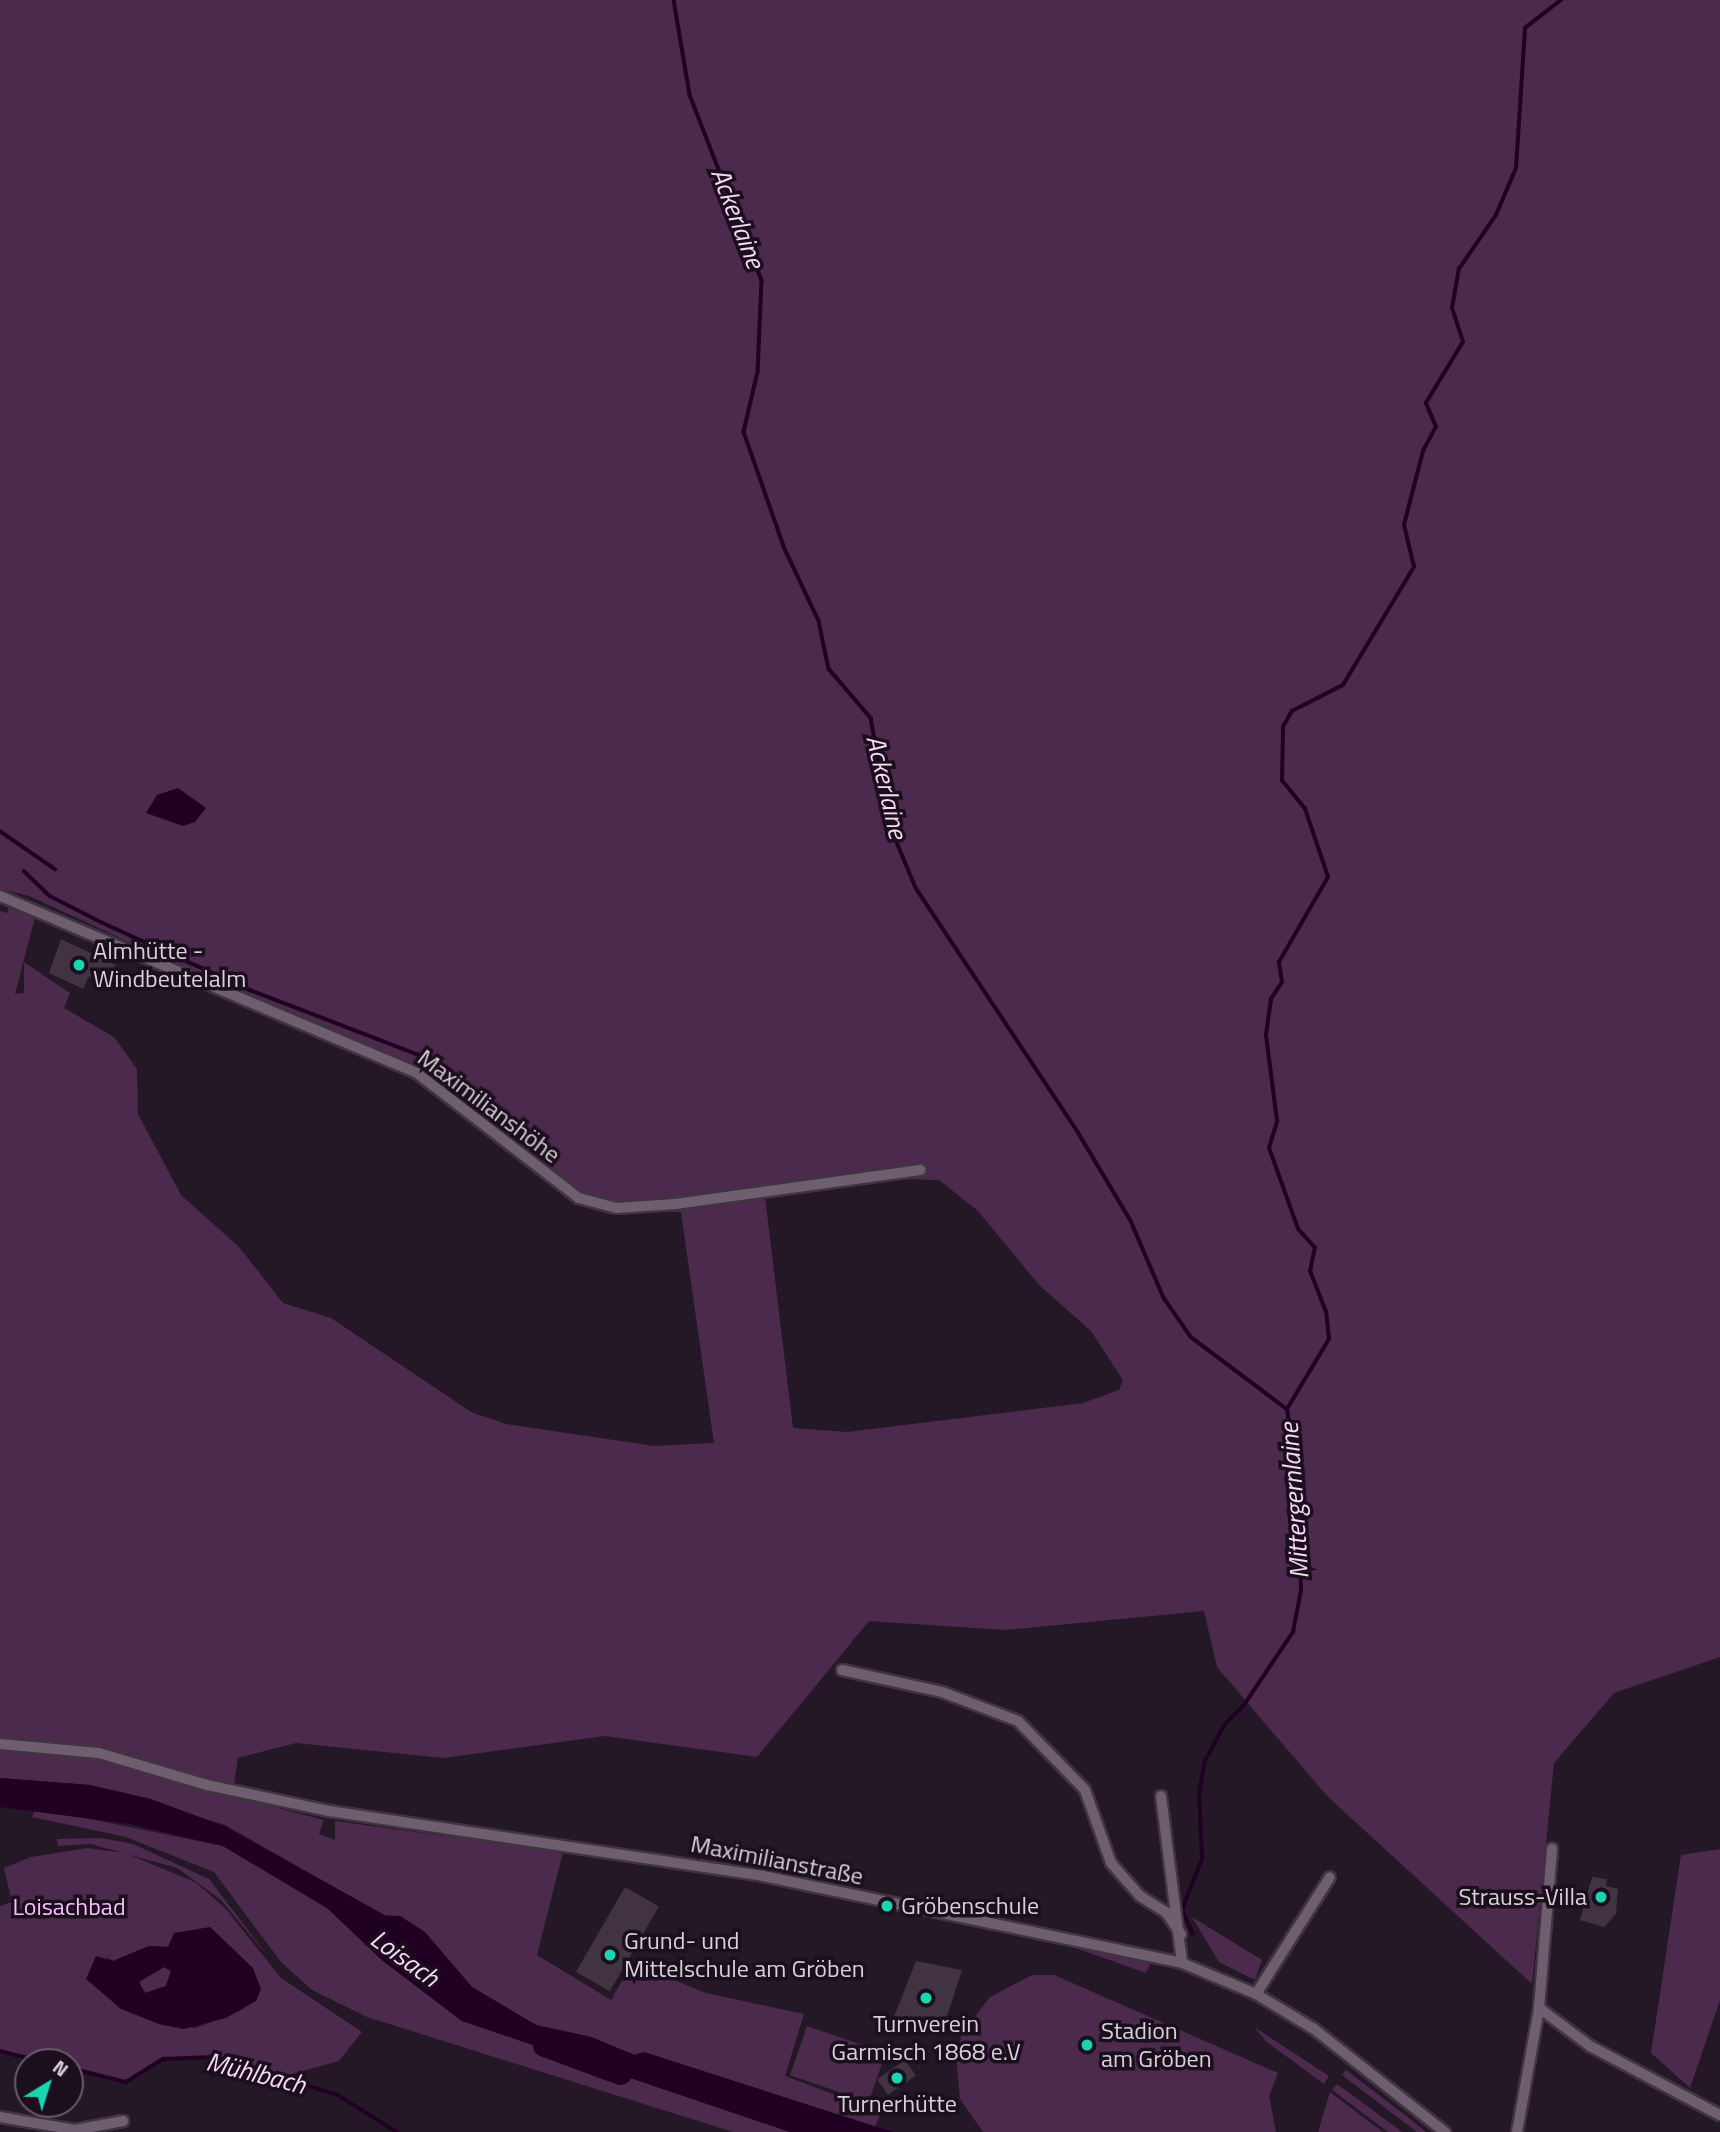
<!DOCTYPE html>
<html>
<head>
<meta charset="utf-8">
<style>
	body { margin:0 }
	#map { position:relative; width:1720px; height:2132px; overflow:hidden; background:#251826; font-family:"Titillium Web",sans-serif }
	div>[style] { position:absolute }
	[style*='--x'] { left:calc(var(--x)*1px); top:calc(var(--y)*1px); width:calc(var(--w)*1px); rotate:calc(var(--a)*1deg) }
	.green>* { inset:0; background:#4b2a4d; transform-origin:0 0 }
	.water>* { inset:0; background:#200023 }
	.stream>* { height:3.5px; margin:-1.75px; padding:0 1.75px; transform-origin:1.75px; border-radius:1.75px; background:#200023 }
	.river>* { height:23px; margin:-11.5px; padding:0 11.5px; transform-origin:11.5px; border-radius:11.5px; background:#200023 }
	.building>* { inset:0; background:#423343; transform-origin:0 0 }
	.roads { filter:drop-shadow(2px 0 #3e353f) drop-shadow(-2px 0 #3e353f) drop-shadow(0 2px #3e353f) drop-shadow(0 -2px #3e353f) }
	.minor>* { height:10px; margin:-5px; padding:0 5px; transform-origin:5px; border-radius:5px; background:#6e5e6f }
	.dots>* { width:19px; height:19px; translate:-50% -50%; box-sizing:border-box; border:4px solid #1c0f1d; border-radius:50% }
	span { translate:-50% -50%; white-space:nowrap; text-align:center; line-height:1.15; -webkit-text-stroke:7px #1c0f1d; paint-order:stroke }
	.poi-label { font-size:24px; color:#d8cfd9 }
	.left { translate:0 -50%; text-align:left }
	.right { translate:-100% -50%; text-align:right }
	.street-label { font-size:24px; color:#d8cfd9 }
	.park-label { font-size:24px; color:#fabdfd }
	.water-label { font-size:26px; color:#f6d8f8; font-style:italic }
	.north { position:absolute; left:14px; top:2048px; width:70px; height:70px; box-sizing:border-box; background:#1c0f1d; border:2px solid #675c68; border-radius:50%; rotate:38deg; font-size:19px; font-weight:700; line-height:28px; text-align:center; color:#d8cfd9 }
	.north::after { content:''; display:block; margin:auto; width:24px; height:32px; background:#1ad5b2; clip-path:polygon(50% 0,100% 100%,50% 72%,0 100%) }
</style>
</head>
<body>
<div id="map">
	<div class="green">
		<div style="clip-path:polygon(evenodd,0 0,1720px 0,1720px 1657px,1614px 1693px,1554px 1763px,1532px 1984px,1327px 1796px,1217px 1667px,1204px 1611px,1005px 1630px,869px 1621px,757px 1757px,605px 1736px,443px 1758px,296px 1743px,238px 1758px,232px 1796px,324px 1820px,319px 1834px,335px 1840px,335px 1821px,563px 1852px,537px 1955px,611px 2000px,632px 1963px,706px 1993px,804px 2014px,785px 2076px,881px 2112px,875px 2127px,644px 2052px,635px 2055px,591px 2037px,536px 2025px,472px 1987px,425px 1933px,400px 1916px,384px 1915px,225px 1825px,90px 1785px,0 1778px,0 911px,7px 913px,10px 902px,36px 913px,15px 994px,24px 993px,24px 962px,70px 993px,64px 1008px,114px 1037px,137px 1069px,138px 1114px,181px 1195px,239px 1247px,283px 1303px,331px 1318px,471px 1412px,506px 1424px,654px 1446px,714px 1443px,681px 1212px,590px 1209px,568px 1181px,413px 1064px,270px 1007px,29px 896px,0 889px,0 0,904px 1179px,939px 1180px,978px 1211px,1039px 1285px,1091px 1331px,1123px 1380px,1119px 1390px,1083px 1403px,847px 1432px,793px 1428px,765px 1197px,904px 1179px)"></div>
		<div style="clip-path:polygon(36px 1808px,223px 1846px,327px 1908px,383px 1961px,462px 2021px,790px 2132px,733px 2132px,367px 2017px,312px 1990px,281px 1962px,214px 1872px,126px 1837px,32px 1817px)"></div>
		<div style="clip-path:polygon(101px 1838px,133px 1844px,209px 1879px,267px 1955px,220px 1899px,177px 1868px,91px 1844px,58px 1846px,57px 1839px)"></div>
		<div style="clip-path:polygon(evenodd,87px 1848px,125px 1853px,195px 1882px,226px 1909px,281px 1978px,362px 2032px,339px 2061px,281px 2077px,213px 2057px,163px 2059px,126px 2082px,70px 2068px,70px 2062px,0 2051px,0 1906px,12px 1902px,4px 1868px,31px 1857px,87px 1848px,149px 1946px,168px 1947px,245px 2008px,196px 2028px,158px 2024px,105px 1955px,113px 1961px,149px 1946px)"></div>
		<div style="clip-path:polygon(1720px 1849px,1720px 2000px,1690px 2088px,1651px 2053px,1681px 1855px)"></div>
		<div style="clip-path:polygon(1192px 1917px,1262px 1960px,1255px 1980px,1219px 1962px)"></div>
		<div style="clip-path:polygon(1056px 1941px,1150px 1964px,1146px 1973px)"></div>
		<div style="clip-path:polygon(164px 1967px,171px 1971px,166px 1986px,145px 1993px,138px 1982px)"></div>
		<div style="clip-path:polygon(1032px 1975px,1054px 1975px,1278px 2073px,1269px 2096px,1276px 2132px,983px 2132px,960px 2099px,956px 2057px,962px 2034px,990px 1997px)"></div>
		<div style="left:807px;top:2026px;width:83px;height:52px;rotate:19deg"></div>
		<div style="clip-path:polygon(1254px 2027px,1329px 2076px,1324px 2084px,1267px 2042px)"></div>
		<div style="clip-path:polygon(1346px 2070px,1405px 2115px,1426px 2132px,1417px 2132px,1342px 2075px)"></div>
		<div style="clip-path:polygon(1337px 2084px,1397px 2128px,1402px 2132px,1388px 2132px,1332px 2090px)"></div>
		<div style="clip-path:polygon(1330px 2092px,1383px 2132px,1318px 2132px)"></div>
	</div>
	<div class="water">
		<div style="clip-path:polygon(178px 788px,206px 808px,195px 822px,183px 826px,146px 813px,157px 795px)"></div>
		<div style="clip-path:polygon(0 1778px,90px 1785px,151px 1799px,224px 1826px,386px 1916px,400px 1916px,425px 1932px,472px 1987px,536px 2025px,591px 2037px,634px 2055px,644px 2052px,893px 2132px,790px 2132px,462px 2021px,383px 1961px,327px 1908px,223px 1846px,129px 1824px,0 1807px)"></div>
		<div style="clip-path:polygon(evenodd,210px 1927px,253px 1968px,261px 1989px,256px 2001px,226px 2018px,183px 2029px,159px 2024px,121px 2009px,86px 1979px,96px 1956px,113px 1961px,149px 1946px,168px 1947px,174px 1933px,210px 1927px,164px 1967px,171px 1971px,166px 1986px,145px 1993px,139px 1982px,164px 1967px)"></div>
	</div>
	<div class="stream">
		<div style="--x:674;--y:0;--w:96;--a:80.4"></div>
		<div style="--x:690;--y:95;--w:199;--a:68.8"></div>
		<div style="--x:762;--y:281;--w:91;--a:92.5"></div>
		<div style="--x:758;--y:372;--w:62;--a:103.1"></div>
		<div style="--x:744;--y:432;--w:124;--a:70.7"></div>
		<div style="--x:785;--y:549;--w:80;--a:64.7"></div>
		<div style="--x:819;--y:621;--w:49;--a:78.2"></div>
		<div style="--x:829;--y:669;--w:65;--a:49.4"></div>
		<div style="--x:871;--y:718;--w:112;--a:79.7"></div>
		<div style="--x:891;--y:828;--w:65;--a:67.4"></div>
		<div style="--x:916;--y:888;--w:293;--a:56.4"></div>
		<div style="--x:1078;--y:1132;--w:104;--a:59.2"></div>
		<div style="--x:1131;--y:1221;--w:84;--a:66.8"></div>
		<div style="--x:1164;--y:1298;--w:47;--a:55.3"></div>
		<div style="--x:1191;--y:1337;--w:120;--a:36.9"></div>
		<div style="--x:0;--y:831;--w:67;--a:34.6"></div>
		<div style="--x:24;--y:871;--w:36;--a:44"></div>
		<div style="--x:50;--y:896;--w:59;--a:27"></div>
		<div style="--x:103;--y:923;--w:162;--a:24.5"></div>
		<div style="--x:250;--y:990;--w:181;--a:21"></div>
		<div style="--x:419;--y:1055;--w:128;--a:40.9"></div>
		<div style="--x:1193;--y:1934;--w:26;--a:-115"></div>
		<div style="--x:1182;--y:1910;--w:55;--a:-68.6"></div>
		<div style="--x:1202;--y:1859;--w:65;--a:-92.6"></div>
		<div style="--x:1199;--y:1794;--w:34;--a:-80"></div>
		<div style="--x:1205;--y:1761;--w:42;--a:-61.6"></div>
		<div style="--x:1225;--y:1724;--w:27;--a:-45"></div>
		<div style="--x:1244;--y:1705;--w:88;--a:-56.1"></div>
		<div style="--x:1293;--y:1632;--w:43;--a:-79.2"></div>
		<div style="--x:1301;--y:1590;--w:93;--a:-91.8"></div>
		<div style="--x:1298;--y:1497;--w:89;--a:-97.1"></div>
		<div style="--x:1287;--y:1409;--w:82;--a:-59"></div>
		<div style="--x:1329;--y:1339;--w:27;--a:-96"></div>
		<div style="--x:1326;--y:1312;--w:44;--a:-111.3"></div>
		<div style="--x:1310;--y:1271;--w:24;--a:-78"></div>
		<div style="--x:1315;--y:1248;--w:25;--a:-132"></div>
		<div style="--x:1298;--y:1229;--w:86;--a:-109.7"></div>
		<div style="--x:1269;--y:1148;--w:28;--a:-73"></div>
		<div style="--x:1277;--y:1121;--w:87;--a:-97.3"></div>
		<div style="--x:1266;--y:1035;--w:36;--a:-82"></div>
		<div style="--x:1271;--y:999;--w:20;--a:-57"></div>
		<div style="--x:1282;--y:982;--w:20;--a:-99"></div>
		<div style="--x:1279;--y:962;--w:98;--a:-60"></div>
		<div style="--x:1328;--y:877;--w:72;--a:-108.7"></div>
		<div style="--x:1305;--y:809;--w:36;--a:-129"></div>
		<div style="--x:1282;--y:781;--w:54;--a:-88.9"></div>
		<div style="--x:1283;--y:727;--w:18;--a:-61"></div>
		<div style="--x:1292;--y:711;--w:57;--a:-27"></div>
		<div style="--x:1343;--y:685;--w:138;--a:-59"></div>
		<div style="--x:1414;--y:567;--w:43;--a:-103.4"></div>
		<div style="--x:1404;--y:525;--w:76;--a:-75.6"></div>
		<div style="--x:1423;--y:451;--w:27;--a:-62"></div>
		<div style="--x:1436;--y:427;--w:26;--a:-113"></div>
		<div style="--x:1426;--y:403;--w:71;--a:-58.8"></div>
		<div style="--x:1463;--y:342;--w:36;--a:-108"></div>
		<div style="--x:1452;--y:308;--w:40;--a:-80"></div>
		<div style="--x:1459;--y:269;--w:65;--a:-55.6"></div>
		<div style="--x:1496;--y:215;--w:51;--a:-66.9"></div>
		<div style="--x:1516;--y:168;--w:140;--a:-86.3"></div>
		<div style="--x:1525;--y:28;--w:46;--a:-37.9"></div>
		<div style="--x:0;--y:2051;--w:45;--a:14"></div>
		<div style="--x:70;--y:2068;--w:58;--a:14"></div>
		<div style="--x:126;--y:2082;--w:44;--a:-31.9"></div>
		<div style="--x:163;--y:2059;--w:50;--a:-2.3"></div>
		<div style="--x:213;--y:2057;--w:131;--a:16.9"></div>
		<div style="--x:338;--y:2095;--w:70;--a:32.1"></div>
	</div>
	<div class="river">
		<div style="--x:544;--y:2045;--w:81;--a:20.2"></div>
	</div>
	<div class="building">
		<div style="clip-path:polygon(61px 939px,116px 965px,107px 985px,89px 976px,83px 989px,49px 973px)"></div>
		<div style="clip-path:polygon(1592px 1877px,1607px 1879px,1606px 1886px,1618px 1889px,1616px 1914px,1604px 1927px,1580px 1920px)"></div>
		<div style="left:625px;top:1887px;width:39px;height:98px;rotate:30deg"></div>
		<div style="clip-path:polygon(916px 1961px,962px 1970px,942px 2032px,894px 2017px)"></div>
		<div style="left:905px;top:2060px;width:19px;height:34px;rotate:55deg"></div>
	</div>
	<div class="roads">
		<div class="minor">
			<div style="--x:0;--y:896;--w:453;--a:23"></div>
			<div style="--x:417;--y:1073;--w:205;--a:37.7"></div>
			<div style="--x:579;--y:1198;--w:39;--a:15"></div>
			<div style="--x:617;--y:1208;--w:58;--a:-3.9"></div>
			<div style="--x:675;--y:1204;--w:248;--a:-7.9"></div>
			<div style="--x:842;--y:1670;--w:102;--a:12.4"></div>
			<div style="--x:942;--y:1692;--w:81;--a:20.9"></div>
			<div style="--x:1018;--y:1721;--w:96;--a:45.8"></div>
			<div style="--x:1085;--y:1790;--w:77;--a:70.4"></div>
			<div style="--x:1111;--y:1863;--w:44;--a:48.7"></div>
			<div style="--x:1140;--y:1896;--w:31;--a:32"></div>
			<div style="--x:1166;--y:1912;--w:27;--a:56"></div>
			<div style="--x:0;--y:1744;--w:99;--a:5.2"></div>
			<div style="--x:99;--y:1753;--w:113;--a:16.5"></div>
			<div style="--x:207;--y:1785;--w:125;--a:12"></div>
			<div style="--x:329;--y:1811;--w:439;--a:8.5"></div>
			<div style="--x:763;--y:1876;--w:428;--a:11.7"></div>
			<div style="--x:1182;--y:1963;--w:80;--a:22.7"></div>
			<div style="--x:1256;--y:1994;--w:68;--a:31.1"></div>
			<div style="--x:1314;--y:2029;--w:167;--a:38.2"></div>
			<div style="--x:1161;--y:1796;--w:168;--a:82.8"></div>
			<div style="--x:1256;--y:1994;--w:138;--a:-57.7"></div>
			<div style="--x:1539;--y:2008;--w:64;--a:36.7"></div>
			<div style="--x:1590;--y:2046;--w:147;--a:28"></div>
			<div style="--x:0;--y:2117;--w:76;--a:9.8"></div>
			<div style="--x:75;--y:2130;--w:49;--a:-10.6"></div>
			<div style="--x:1517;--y:2132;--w:126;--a:-79.9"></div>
			<div style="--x:1539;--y:2008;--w:160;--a:-85.3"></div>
		</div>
	</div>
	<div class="dots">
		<div style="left:79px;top:965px;background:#1ad5b2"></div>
		<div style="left:1601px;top:1897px;background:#1ad5b2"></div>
		<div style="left:887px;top:1906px;background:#1ad5b2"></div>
		<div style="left:610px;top:1955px;background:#1ad5b2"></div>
		<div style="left:926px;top:1998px;background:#1ad5b2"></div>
		<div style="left:1087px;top:2045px;background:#1ad5b2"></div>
		<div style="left:897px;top:2078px;background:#1ad5b2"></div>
	</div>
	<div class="poi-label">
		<span class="left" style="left:93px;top:965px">Almhütte -<br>Windbeutelalm</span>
		<span class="right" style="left:1587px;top:1897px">Strauss-Villa</span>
		<span class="left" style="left:901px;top:1906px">Gröbenschule</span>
		<span class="left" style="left:624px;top:1955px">Grund- und<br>Mittelschule am Gröben</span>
		<span style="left:926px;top:2038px">Turnverein<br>Garmisch 1868 e.V</span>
		<span class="left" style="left:1101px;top:2045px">Stadion<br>am Gröben</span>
		<span style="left:897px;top:2104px">Turnerhütte</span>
	</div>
	<div class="street-label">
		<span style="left:489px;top:1106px;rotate:37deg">Maximilianshöhe</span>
		<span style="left:777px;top:1860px;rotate:11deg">Maximilianstraße</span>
	</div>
	<div class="park-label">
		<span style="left:69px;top:1907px">Loisachbad</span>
	</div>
	<div class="water-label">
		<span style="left:738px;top:218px;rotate:69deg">Ackerlaine</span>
		<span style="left:887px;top:787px;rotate:77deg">Ackerlaine</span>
		<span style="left:1294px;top:1501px;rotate:-94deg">Mittergernlaine</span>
		<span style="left:405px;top:1958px;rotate:36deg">Loisach</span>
		<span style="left:256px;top:2073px;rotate:14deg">Mühlbach</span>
	</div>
	<div class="north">N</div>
</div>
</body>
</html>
